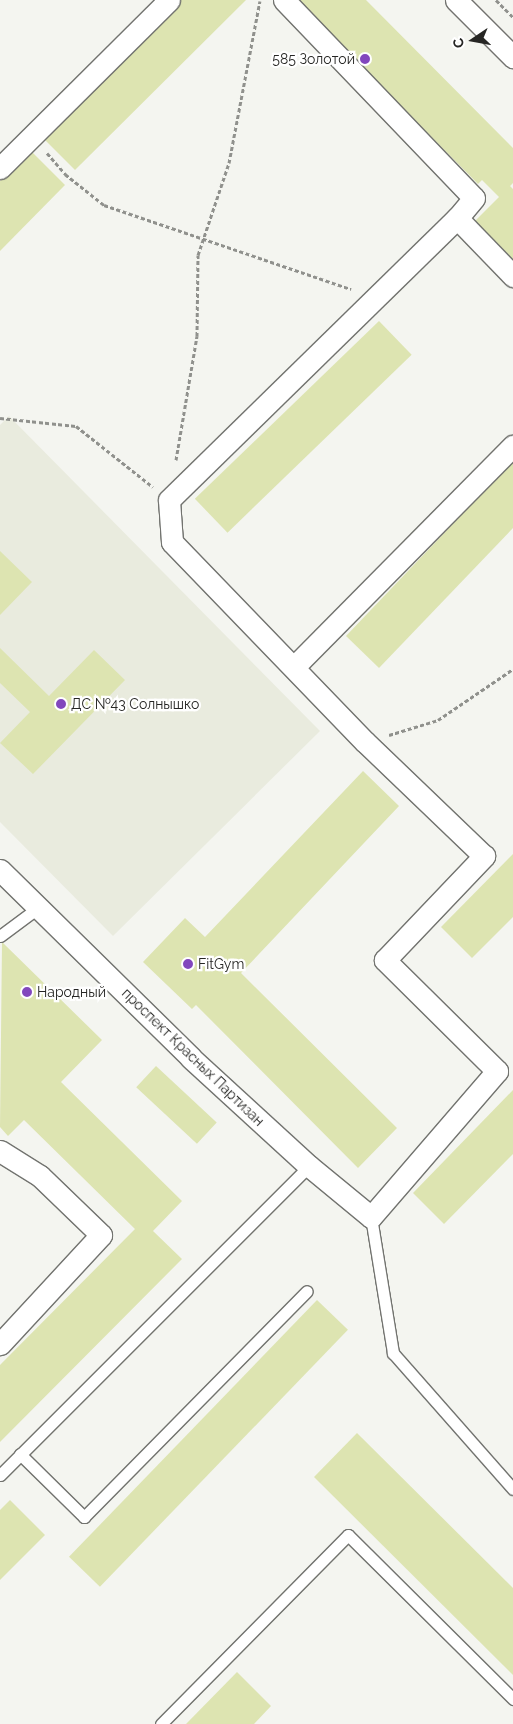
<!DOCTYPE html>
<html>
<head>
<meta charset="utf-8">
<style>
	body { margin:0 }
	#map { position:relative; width:513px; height:1724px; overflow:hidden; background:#f4f5f0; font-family:Raleway,sans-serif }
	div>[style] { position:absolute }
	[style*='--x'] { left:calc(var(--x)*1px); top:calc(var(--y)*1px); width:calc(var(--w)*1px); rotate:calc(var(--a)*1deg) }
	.built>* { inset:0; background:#e9ebde }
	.building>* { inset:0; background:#dde4b1; transform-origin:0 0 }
	.path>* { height:3px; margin-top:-1.5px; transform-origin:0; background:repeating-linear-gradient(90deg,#90918d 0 4px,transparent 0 6.5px) }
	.roads { filter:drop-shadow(1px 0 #72736f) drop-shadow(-1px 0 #72736f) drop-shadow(0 1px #72736f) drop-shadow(0 -1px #72736f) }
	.service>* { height:11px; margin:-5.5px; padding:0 5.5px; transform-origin:5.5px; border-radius:5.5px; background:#fff }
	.minor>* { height:21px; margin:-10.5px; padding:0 10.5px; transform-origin:10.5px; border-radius:10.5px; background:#fff }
	.dots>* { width:14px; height:14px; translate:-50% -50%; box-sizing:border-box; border:2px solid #fff; border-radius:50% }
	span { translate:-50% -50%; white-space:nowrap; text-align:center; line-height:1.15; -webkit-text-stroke:4.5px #fff; paint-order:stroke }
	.poi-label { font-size:14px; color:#262624 }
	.right { translate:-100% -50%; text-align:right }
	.left { translate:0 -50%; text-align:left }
	.street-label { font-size:14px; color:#262624 }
	.north { position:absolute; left:448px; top:15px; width:50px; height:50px; -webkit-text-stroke:4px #fff; paint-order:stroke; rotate:258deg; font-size:14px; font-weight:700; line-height:20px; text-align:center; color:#262624 }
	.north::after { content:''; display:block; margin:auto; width:18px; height:22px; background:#262624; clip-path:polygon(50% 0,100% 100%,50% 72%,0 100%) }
</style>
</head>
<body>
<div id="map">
	<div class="built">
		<div style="clip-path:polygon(9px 416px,320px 731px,113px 936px,0 822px,0 425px)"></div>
	</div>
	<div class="building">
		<div style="clip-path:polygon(180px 0,246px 0,75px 170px,42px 137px)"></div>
		<div style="clip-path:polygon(296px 0,366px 0,513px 148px,513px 183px,510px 186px,513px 189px,513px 259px,475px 221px,499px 197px,482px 180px,478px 184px)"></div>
		<div style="clip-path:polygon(30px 150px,65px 185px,0 251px,0 181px)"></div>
		<div style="left:379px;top:321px;width:47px;height:256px;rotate:46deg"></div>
		<div style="clip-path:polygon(513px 461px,513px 528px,379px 668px,346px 636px)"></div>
		<div style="clip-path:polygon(0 551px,32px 582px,0 615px)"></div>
		<div style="clip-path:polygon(0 648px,49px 696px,94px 650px,125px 680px,33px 774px,0 743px,30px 712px,0 683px)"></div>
		<div style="clip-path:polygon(363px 771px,399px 806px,241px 973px,397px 1128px,358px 1168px,196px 1005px,192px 1009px,143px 962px,185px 918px,205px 937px)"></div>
		<div style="clip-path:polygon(513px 854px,513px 917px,472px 958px,441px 927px)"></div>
		<div style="clip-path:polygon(2px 942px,102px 1040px,61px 1082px,182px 1201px,153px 1231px,182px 1259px,0 1442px,0 1365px,135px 1229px,24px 1120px,8px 1136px,0 1127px)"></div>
		<div style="left:156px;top:1066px;width:83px;height:29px;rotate:43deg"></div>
		<div style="clip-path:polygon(513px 1090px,513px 1154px,444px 1224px,413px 1193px)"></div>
		<div style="left:317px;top:1300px;width:43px;height:357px;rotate:44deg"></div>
		<div style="clip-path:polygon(357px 1433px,513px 1588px,513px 1675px,314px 1477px)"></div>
		<div style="clip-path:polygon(10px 1500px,45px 1535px,0 1580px,0 1510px)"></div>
		<div style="clip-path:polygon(237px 1672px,271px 1706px,254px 1724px,186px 1724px)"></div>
	</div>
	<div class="path">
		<div style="--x:496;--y:0;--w:24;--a:45"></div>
		<div style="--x:47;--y:153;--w:28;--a:49"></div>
		<div style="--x:65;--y:174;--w:50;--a:38.5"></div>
		<div style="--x:104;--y:205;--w:261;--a:18.8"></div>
		<div style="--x:0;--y:418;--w:76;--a:6"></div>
		<div style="--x:76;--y:426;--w:98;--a:38.4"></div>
		<div style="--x:176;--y:460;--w:126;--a:-80.4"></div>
		<div style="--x:197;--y:336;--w:81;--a:-89.3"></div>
		<div style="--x:198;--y:255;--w:97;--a:-71.4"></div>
		<div style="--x:229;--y:163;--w:165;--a:-79.2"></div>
		<div style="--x:389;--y:735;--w:51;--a:-17"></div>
		<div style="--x:438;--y:720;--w:91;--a:-34.2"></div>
	</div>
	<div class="roads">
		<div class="service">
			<div style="--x:0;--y:936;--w:49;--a:-36.6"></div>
			<div style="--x:371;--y:1217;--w:138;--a:80.8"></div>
			<div style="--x:393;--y:1353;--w:181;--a:48.6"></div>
			<div style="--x:20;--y:1454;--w:90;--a:44.5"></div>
			<div style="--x:84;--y:1517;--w:317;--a:-45.4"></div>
			<div style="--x:0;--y:1475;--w:437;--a:-45"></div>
			<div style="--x:161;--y:1724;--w:266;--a:-45.3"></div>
			<div style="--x:348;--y:1535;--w:233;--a:44.8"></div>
		</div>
		<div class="minor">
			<div style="--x:284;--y:0;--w:274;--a:46.2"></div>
			<div style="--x:474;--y:198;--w:26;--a:130"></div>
			<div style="--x:457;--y:218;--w:81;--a:46"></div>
			<div style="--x:456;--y:0;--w:81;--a:45"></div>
			<div style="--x:0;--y:168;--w:238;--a:-44.8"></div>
			<div style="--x:295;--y:666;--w:310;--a:-45.3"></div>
			<div style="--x:0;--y:870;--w:268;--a:44.5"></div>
			<div style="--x:191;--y:1058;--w:160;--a:42.5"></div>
			<div style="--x:309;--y:1166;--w:80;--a:39.4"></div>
			<div style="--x:371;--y:1217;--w:193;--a:-49.2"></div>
			<div style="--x:497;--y:1071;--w:158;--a:-135.3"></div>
			<div style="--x:385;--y:960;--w:144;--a:-46.4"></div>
			<div style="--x:484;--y:856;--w:165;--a:-136.2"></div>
			<div style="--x:365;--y:742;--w:278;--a:-134"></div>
			<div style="--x:172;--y:542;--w:42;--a:-94.1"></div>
			<div style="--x:169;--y:500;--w:403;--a:-44.4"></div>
			<div style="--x:0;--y:1151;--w:47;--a:32"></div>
			<div style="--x:40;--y:1176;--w:85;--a:44"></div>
			<div style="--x:101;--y:1235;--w:149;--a:132.8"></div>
		</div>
	</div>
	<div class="dots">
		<div style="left:365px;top:59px;background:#8247bd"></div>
		<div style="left:61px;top:704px;background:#8247bd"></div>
		<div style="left:188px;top:964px;background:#8247bd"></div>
		<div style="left:27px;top:992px;background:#8247bd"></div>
	</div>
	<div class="poi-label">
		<span class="right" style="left:355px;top:59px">585 Золотой</span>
		<span class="left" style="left:71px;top:704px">ДС №43 Солнышко</span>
		<span class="left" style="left:198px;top:964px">FitGym</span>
		<span class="left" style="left:37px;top:992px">Народный</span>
	</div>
	<div class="street-label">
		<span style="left:193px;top:1057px;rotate:44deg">проспект Красных Партизан</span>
	</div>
	<div class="north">С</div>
</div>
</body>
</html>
